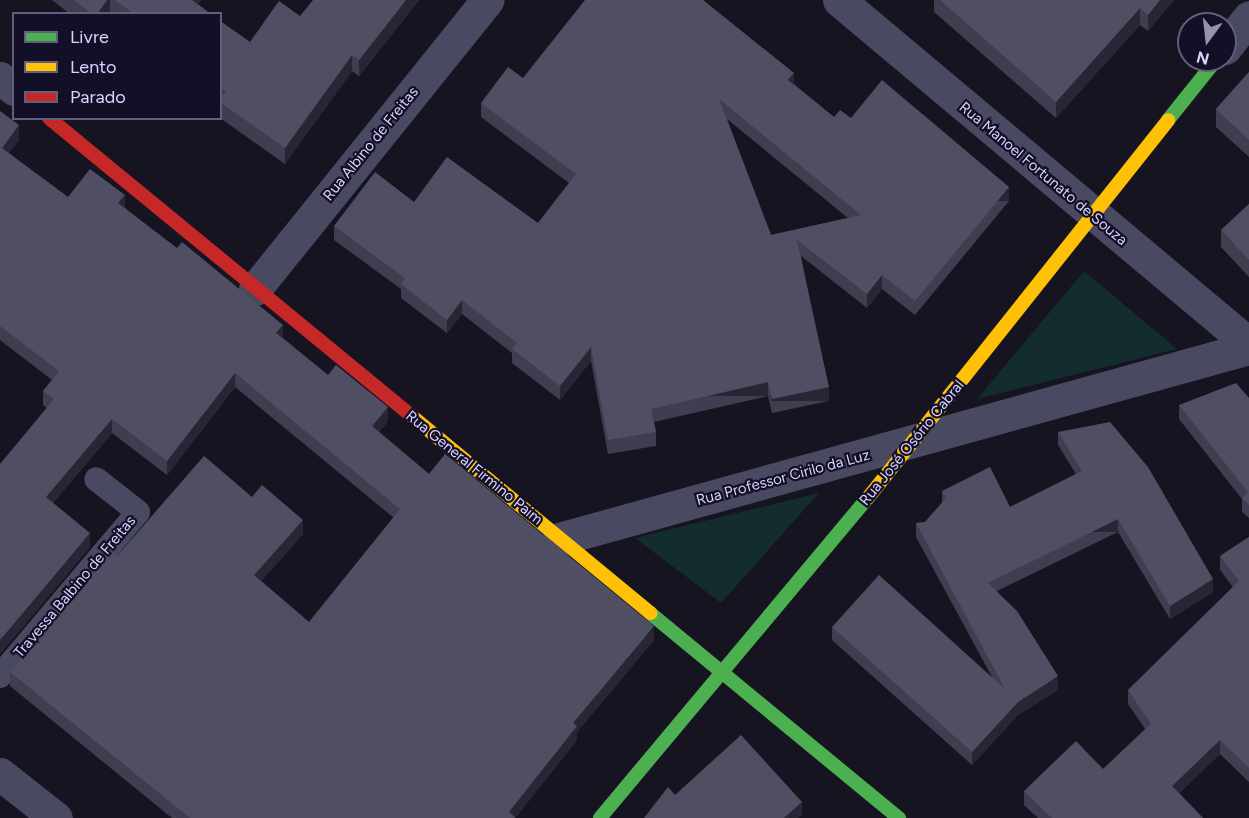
<!DOCTYPE html>
<html>
<head>
<meta charset="utf-8">
<style>
	body { margin:0 }
	#map { position:relative; width:1249px; height:818px; overflow:hidden; background:#161421; font-family:Figtree,sans-serif }
	div>[style] { position:absolute }
	[style*='--x'] { left:calc(var(--x)*1px); top:calc(var(--y)*1px); width:calc(var(--w)*1px); rotate:calc(var(--a)*1deg) }
	.green>* { inset:0; background:#132c2d }
	.lane>* { height:24px; margin:-12px; padding:0 12px; transform-origin:12px; border-radius:12px; background:#4a4962 }
	.street>* { height:33px; margin:-16.5px; padding:0 16.5px; transform-origin:16.5px; border-radius:16.5px; background:#4a4962 }
	.fast>* { height:14px; margin:-7px; padding:0 7px; transform-origin:7px; border-radius:7px; background:#4caf50 }
	.slow>* { height:14px; margin:-7px; padding:0 7px; transform-origin:7px; border-radius:7px; background:#ffc107 }
	.jam>* { height:14px; margin:-7px; padding:0 7px; transform-origin:7px; border-radius:7px; background:#c62828 }
	.wall>* { inset:0; background:#403d50 }
	.shaded-wall>* { inset:0; background:#282635; transform-origin:0 0 }
	.building>* { inset:0; background:#504e63 }
	span { translate:-50% -50%; white-space:nowrap; text-align:center; line-height:1.15; -webkit-text-stroke:4.5px #130f26; paint-order:stroke }
	.street-label { font-size:15px; color:#d9d4ff }
	.legend { position:absolute; left:12px; top:12px; width:210px; height:108px; box-sizing:border-box; background:#130f26; border:2px solid #625e7d; margin:0; padding:8px 10px; list-style:none; font-size:18px; color:#d9d4ff }
	.legend li { display:flex; align-items:center; gap:12px; height:30px }
	.legend b { width:30px; border:2px solid #625e7d }
	.north { position:absolute; left:1177px; top:12px; width:60px; height:60px; box-sizing:border-box; background:#130f26; border:2px solid #625e7d; border-radius:50%; rotate:195deg; font-size:16px; font-weight:700; line-height:24px; text-align:center; color:#d9d4ff }
	.north::after { content:''; display:block; margin:auto; width:21px; height:27px; background:#9591b1; clip-path:polygon(50% 0,100% 100%,50% 72%,0 100%) }
</style>
</head>
<body>
<div id="map">
	<div class="green">
		<div style="clip-path:polygon(1084px 271px,1177px 349px,977px 399px)"></div>
		<div style="clip-path:polygon(819px 493px,721px 603px,635px 538px)"></div>
	</div>
	<div class="lane">
		<div style="--x:0;--y:676;--w:214;--a:-49.9"></div>
		<div style="--x:138;--y:512;--w:53;--a:-141.8"></div>
	</div>
	<div class="street">
		<div style="--x:839;--y:0;--w:535;--a:40"></div>
		<div style="--x:1225;--y:48;--w:39;--a:-52"></div>
		<div style="--x:0;--y:78;--w:18;--a:38"></div>
		<div style="--x:255;--y:289;--w:371;--a:-51.2"></div>
		<div style="--x:559;--y:539;--w:716;--a:-15.47"></div>
		<div style="--x:0;--y:774;--w:71;--a:38.2"></div>
	</div>
	<div class="fast">
		<div style="--x:1168;--y:120;--w:77;--a:-51.3"></div>
		<div style="--x:650;--y:613;--w:323;--a:39.5"></div>
		<div style="--x:600;--y:818;--w:416;--a:-50.1"></div>
	</div>
	<div class="slow">
		<div style="--x:409;--y:414;--w:313;--a:39.5"></div>
		<div style="--x:867;--y:499;--w:484;--a:-51.5"></div>
	</div>
	<div class="jam">
		<div style="--x:49;--y:118;--w:466;--a:39.4"></div>
	</div>
	<div class="wall">
		<div style="clip-path:polygon(52px 0,201px 0,198px 4px,211px 14px,112px 14px,110px 12px,109px 14px,70px 14px)"></div>
		<div style="clip-path:polygon(419px 0,359px 76px,352px 71px,285px 164px,220px 118px,220px 21px,250px 42px,300px 16px)"></div>
		<div style="clip-path:polygon(934px 0,1174px 0,1148px 31px,1140px 25px,1056px 118px,934px 12px)"></div>
		<div style="clip-path:polygon(1249px 72px,1249px 157px,1216px 127px,1216px 109px)"></div>
		<div style="clip-path:polygon(evenodd,523px 78px,794px 84px,834px 117px,851px 118px,1009px 201px,915px 315px,882px 289px,867px 308px,801px 256px,829px 401px,772px 413px,768px 396px,654px 422px,656px 432px,656px 446px,608px 454px,591px 361px,560px 400px,512px 363px,512px 353px,462px 314px,447px 333px,401px 298px,401px 289px,334px 240px,334px 226px,414px 202px,538px 223px,569px 183px,481px 117px,481px 103px,523px 78px,727px 119px,848px 218px,771px 235px,727px 119px)"></div>
		<div style="clip-path:polygon(0 111px,19px 140px,8px 153px,68px 197px,125px 208px,328px 375px,388px 421px,379px 432px,429px 474px,654px 640px,577px 732px,577px 740px,515px 818px,172px 818px,10px 686px,10px 672px,117px 556px,252px 497px,303px 534px,261px 581px,309px 622px,394px 518px,235px 387px,167px 475px,112px 433px,53px 503px,90px 547px,0 654px,47px 408px,43px 405px,43px 391px,52px 380px,0 340px)"></div>
		<div style="clip-path:polygon(1249px 204px,1249px 277px,1221px 247px,1221px 230px)"></div>
		<div style="clip-path:polygon(1249px 398px,1249px 518px,1242px 512px,1242px 499px,1179px 419px,1179px 405px)"></div>
		<div style="clip-path:polygon(1058px 432px,1213px 592px,1170px 619px,1118px 532px,997px 591px,1058px 690px,1018px 715px,972px 765px,832px 640px,832px 627px,992px 677px,916px 537px,916px 523px,925px 522px,942px 503px,942px 491px,1010px 507px,1076px 474px,1058px 445px)"></div>
		<div style="clip-path:polygon(1249px 537px,1249px 782px,1220px 754px,1179px 793px,1203px 818px,1038px 818px,1024px 805px,1024px 791px,1103px 769px,1145px 729px,1128px 704px,1128px 690px,1233px 587px,1220px 570px,1220px 556px)"></div>
	</div>
	<div class="shaded-wall">
		<div style="clip-path:polygon(107px 0,110px 0,110px 12px,109px 14px,97px 14px)"></div>
		<div style="clip-path:polygon(190px 0,201px 0,192px 14px)"></div>
		<div style="clip-path:polygon(406px 0,419px 0,359px 76px,359px 60px)"></div>
		<div style="clip-path:polygon(1160px 0,1174px 0,1148px 31px,1148px 15px)"></div>
		<div style="clip-path:polygon(1140px 8px,1140px 25px,1056px 118px,1056px 102px)"></div>
		<div style="clip-path:polygon(352px 55px,352px 71px,285px 164px,285px 148px)"></div>
		<div style="clip-path:polygon(794px 73px,794px 87px,788px 80px)"></div>
		<div style="clip-path:polygon(19px 125px,19px 140px,2px 162px,2px 148px)"></div>
		<div style="left:1009px;top:187px;width:14px;height:148px;rotate:90deg"></div>
		<div style="clip-path:polygon(125px 195px,125px 209px,118px 203px)"></div>
		<div style="clip-path:polygon(882px 275px,882px 289px,867px 308px,867px 294px)"></div>
		<div style="clip-path:polygon(462px 300px,462px 314px,447px 333px,447px 320px)"></div>
		<div style="clip-path:polygon(283px 325px,283px 339px,276px 333px)"></div>
		<div style="clip-path:polygon(591px 347px,591px 361px,560px 400px,560px 386px)"></div>
		<div style="clip-path:polygon(235px 373px,235px 387px,167px 475px,167px 461px)"></div>
		<div style="left:768px;top:382px;width:14px;height:120px;rotate:90deg"></div>
		<div style="left:829px;top:387px;width:14px;height:58px;rotate:90deg"></div>
		<div style="clip-path:polygon(388px 407px,388px 421px,372px 440px,372px 426px)"></div>
		<div style="clip-path:polygon(112px 419px,112px 433px,46px 511px,46px 497px)"></div>
		<div style="left:1118px;top:519px;width:13px;height:145px;rotate:90deg"></div>
		<div style="clip-path:polygon(303px 520px,303px 534px,254px 589px,254px 575px)"></div>
		<div style="clip-path:polygon(90px 533px,90px 547px,0 654px,0 640px)"></div>
		<div style="clip-path:polygon(1213px 579px,1213px 592px,1170px 619px,1170px 606px)"></div>
		<div style="clip-path:polygon(654px 626px,654px 640px,577px 732px,577px 740px,515px 818px,509px 818px,509px 812px,573px 723px)"></div>
		<div style="clip-path:polygon(1058px 676px,1058px 690px,1018px 715px,972px 765px,972px 752px,1018px 702px)"></div>
		<div style="clip-path:polygon(1220px 740px,1220px 754px,1172px 799px,1172px 786px)"></div>
		<div style="clip-path:polygon(802px 802px,802px 815px,798px 818px,784px 818px)"></div>
	</div>
	<div class="building">
		<div style="clip-path:polygon(74px 0,107px 0,97px 14px,92px 14px)"></div>
		<div style="clip-path:polygon(115px 0,192px 0,210px 14px,134px 14px)"></div>
		<div style="clip-path:polygon(313px 0,406px 0,359px 60px,352px 55px,285px 148px,220px 102px,220px 98px,226px 91px,220px 87px,220px 21px,250px 42px,279px 1px,300px 16px)"></div>
		<div style="clip-path:polygon(evenodd,585px 0,703px 0,794px 73px,788px 80px,834px 117px,840px 110px,851px 118px,882px 80px,1009px 187px,915px 301px,882px 275px,867px 294px,797px 240px,829px 387px,772px 399px,768px 382px,651px 409px,656px 432px,608px 440px,591px 347px,560px 386px,512px 349px,517px 343px,462px 300px,447px 320px,401px 284px,405px 278px,334px 226px,375px 172px,414px 202px,447px 157px,538px 223px,576px 174px,481px 103px,508px 67px,523px 78px,585px 0,719px 99px,861px 215px,771px 235px,719px 99px)"></div>
		<div style="clip-path:polygon(940px 0,1160px 0,1148px 15px,1140px 8px,1056px 102px)"></div>
		<div style="clip-path:polygon(1249px 72px,1249px 140px,1216px 109px)"></div>
		<div style="clip-path:polygon(0 111px,19px 125px,2px 148px,68px 197px,90px 169px,125px 195px,118px 203px,177px 248px,182px 242px,283px 325px,276px 333px,328px 375px,336px 365px,388px 407px,372px 426px,429px 474px,445px 454px,654px 626px,573px 723px,577px 726px,509px 812px,515px 817px,514px 818px,190px 818px,10px 672px,112px 551px,117px 556px,204px 456px,252px 497px,262px 485px,303px 520px,254px 575px,309px 622px,400px 509px,235px 373px,167px 461px,112px 419px,46px 497px,90px 533px,0 640px,0 464px,54px 399px,43px 391px,59px 371px,0 326px)"></div>
		<div style="clip-path:polygon(1249px 204px,1249px 260px,1221px 230px)"></div>
		<div style="clip-path:polygon(1236px 383px,1249px 398px,1249px 505px,1242px 498px,1248px 492px,1179px 405px)"></div>
		<div style="clip-path:polygon(1110px 422px,1148px 467px,1213px 579px,1170px 606px,1118px 519px,988px 583px,1017px 611px,1058px 676px,1018px 702px,972px 752px,832px 627px,879px 575px,1005px 689px,916px 523px,925px 522px,946px 498px,942px 491px,990px 467px,1010px 507px,1082px 471px,1058px 432px)"></div>
		<div style="clip-path:polygon(1249px 537px,1249px 768px,1220px 740px,1172px 786px,1203px 818px,1052px 818px,1024px 791px,1076px 741px,1103px 769px,1151px 724px,1128px 690px,1239px 581px,1220px 556px)"></div>
		<div style="clip-path:polygon(741px 735px,802px 802px,784px 818px,644px 818px,668px 787px,675px 795px)"></div>
	</div>
	<div class="street-label">
		<span style="left:371px;top:144px;rotate:-51deg">Rua Albino de Freitas</span>
		<span style="left:1043px;top:174px;rotate:40deg">Rua Manoel Fortunato de Souza</span>
		<span style="left:912px;top:443px;rotate:-51deg">Rua José Osório Cabral</span>
		<span style="left:474px;top:468px;rotate:39deg">Rua General Firmino Paim</span>
		<span style="left:783px;top:478px;rotate:-15deg">Rua Professor Cirilo da Luz</span>
		<span style="left:75px;top:587px;rotate:-50deg">Travessa Balbino de Freitas</span>
	</div>
	<ul class="legend">
	<li><b style="height:8px;background:#4caf50"></b>Livre</li>
	<li><b style="height:8px;background:#ffc107"></b>Lento</li>
	<li><b style="height:8px;background:#c62828"></b>Parado</li>
	</ul>
	<div class="north">N</div>
</div>
</body>
</html>
